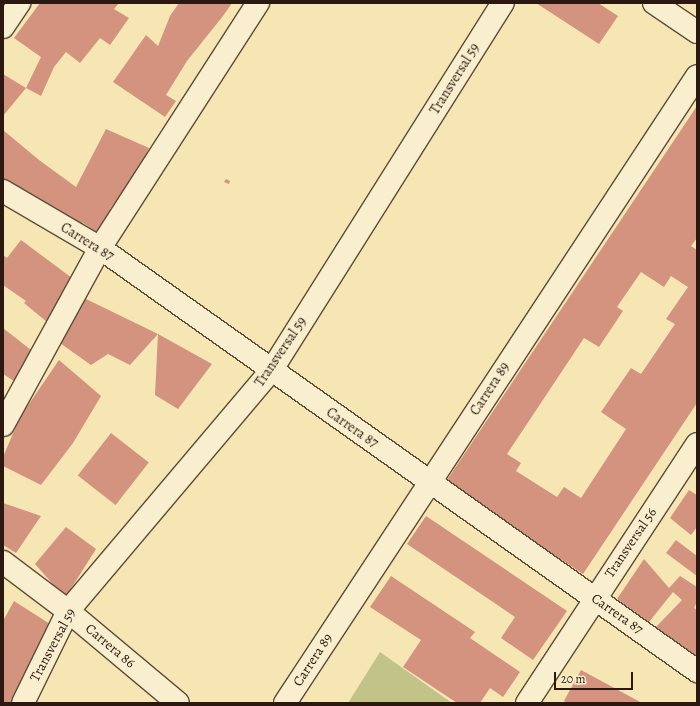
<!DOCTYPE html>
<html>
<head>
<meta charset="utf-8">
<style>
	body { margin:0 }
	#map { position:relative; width:700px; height:706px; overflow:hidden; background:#f6e6b3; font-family:Alegreya,serif }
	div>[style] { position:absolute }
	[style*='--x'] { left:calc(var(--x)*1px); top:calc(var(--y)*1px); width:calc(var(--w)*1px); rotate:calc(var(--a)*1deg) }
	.green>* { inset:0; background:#c2c388 }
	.building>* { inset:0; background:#d3937e; transform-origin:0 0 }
	.roads { filter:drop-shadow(1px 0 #5e4c3a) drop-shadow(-1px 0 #5e4c3a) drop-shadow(0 1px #5e4c3a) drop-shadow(0 -1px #5e4c3a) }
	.street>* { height:22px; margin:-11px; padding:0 11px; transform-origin:11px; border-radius:11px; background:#f9efce }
	.secondary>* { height:22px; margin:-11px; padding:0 11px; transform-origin:11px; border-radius:11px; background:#f9efce }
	span { translate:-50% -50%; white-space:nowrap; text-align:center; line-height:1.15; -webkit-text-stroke:4px #f9efce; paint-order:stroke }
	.street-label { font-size:14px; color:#2b1811 }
	.frame { position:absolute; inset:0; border:4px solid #2b1811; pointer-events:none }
	.scale { position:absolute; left:554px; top:672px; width:79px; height:18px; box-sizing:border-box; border:2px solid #2b1811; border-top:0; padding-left:5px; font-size:12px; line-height:14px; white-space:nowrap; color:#2b1811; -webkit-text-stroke:3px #f9efce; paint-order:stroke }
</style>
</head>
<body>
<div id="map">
	<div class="green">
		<div style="clip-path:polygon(380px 652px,452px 703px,348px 703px)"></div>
	</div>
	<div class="building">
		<div style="clip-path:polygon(40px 3px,119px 3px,114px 9px,129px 18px,110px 45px,100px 38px,80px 63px,66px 52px,54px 67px,41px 96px,26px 88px,41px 57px,14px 38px)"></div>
		<div style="clip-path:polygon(179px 3px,232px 3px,223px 16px,187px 61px,166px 95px,176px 101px,165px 117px,113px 82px,146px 35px,158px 46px,170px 16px)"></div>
		<div style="clip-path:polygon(536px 3px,598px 3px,618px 16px,599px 44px)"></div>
		<div style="clip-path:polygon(3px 74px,26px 88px,3px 116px)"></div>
		<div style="clip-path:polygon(evenodd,697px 106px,697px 238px,691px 246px,697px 250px,697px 403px,583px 574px,445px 483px,697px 106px,641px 272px,664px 287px,671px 276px,688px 287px,666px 319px,675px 324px,641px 374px,631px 368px,601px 412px,626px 429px,581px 498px,564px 487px,557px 497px,516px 471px,521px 463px,507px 454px,584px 338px,599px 347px,623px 311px,617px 307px,641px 272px)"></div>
		<div style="clip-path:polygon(106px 129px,149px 148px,138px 172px,110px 209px,113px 211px,98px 233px,83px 223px,77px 231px,3px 180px,3px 130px,39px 160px,76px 187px)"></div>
		<div style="clip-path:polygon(226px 179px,230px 181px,229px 184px,224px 182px)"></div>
		<div style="clip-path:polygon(21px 240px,72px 278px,47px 322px,24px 303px,26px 301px,3px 285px,3px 255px,7px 258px)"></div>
		<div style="clip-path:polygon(84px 298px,158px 334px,130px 365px,108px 354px,91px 365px,57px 341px)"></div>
		<div style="clip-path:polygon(3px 328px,31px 350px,14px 381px,3px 374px)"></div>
		<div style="clip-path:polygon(158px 334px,212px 364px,178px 409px,155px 395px)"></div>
		<div style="clip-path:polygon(59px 360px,101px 396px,73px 443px,41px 485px,3px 466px,3px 457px,20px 417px)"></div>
		<div style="left:111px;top:433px;width:48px;height:54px;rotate:38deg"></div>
		<div style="clip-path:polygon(689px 490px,697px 495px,697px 527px,691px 535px,670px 518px)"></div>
		<div style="clip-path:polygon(3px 503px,41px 516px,16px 553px,3px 545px)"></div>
		<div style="clip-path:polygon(426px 516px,567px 611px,533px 660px,501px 638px,515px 617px,407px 544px)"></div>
		<div style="clip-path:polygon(66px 527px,96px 549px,65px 598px,35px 564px)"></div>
		<div style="clip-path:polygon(676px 540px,697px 556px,697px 576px,666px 553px)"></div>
		<div style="clip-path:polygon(644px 559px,669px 588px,680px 576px,697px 587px,697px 602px,694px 608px,697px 610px,697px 654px,695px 656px,656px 627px,682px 600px,673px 592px,649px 622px,617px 599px)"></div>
		<div style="clip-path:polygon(391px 576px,475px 632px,470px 638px,520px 672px,503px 697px,490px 688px,480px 703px,457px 703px,403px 667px,421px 640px,370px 607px)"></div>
		<div style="clip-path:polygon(14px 601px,50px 624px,13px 703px,3px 703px,3px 621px)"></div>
		<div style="clip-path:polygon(581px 670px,642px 703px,567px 703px,564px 701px)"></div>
	</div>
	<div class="roads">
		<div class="street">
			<div style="--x:3;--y:27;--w:29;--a:-56"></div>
			<div style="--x:3;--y:191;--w:113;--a:30.4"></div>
			<div style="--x:100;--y:248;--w:732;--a:35.32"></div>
			<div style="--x:3;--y:425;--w:202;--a:-61.3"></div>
			<div style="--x:100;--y:248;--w:292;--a:-57.2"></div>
			<div style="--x:3;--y:562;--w:81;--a:37"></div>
			<div style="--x:68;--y:611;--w:143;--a:39.9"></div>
			<div style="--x:23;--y:703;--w:102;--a:-63.9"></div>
			<div style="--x:68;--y:611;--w:314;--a:-49.8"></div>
			<div style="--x:271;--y:371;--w:435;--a:-57.8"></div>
			<div style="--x:285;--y:703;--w:750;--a:-56.69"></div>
			<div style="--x:527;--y:703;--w:310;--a:-56.7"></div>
		</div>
		<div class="secondary">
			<div style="--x:654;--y:3;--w:52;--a:34"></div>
		</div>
	</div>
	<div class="street-label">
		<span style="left:455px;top:79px;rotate:-58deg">Transversal 59</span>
		<span style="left:87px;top:242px;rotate:32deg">Carrera 87</span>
		<span style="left:281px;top:352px;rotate:-56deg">Transversal 59</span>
		<span style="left:490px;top:389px;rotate:-57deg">Carrera 89</span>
		<span style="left:352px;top:428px;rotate:35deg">Carrera 87</span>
		<span style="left:631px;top:543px;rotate:-56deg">Transversal 56</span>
		<span style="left:617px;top:614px;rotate:35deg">Carrera 87</span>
		<span style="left:53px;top:645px;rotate:-62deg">Transversal 59</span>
		<span style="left:110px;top:646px;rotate:40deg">Carrera 86</span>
		<span style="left:313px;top:660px;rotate:-57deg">Carrera 89</span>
	</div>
	<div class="frame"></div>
	<div class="scale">20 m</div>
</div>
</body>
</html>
